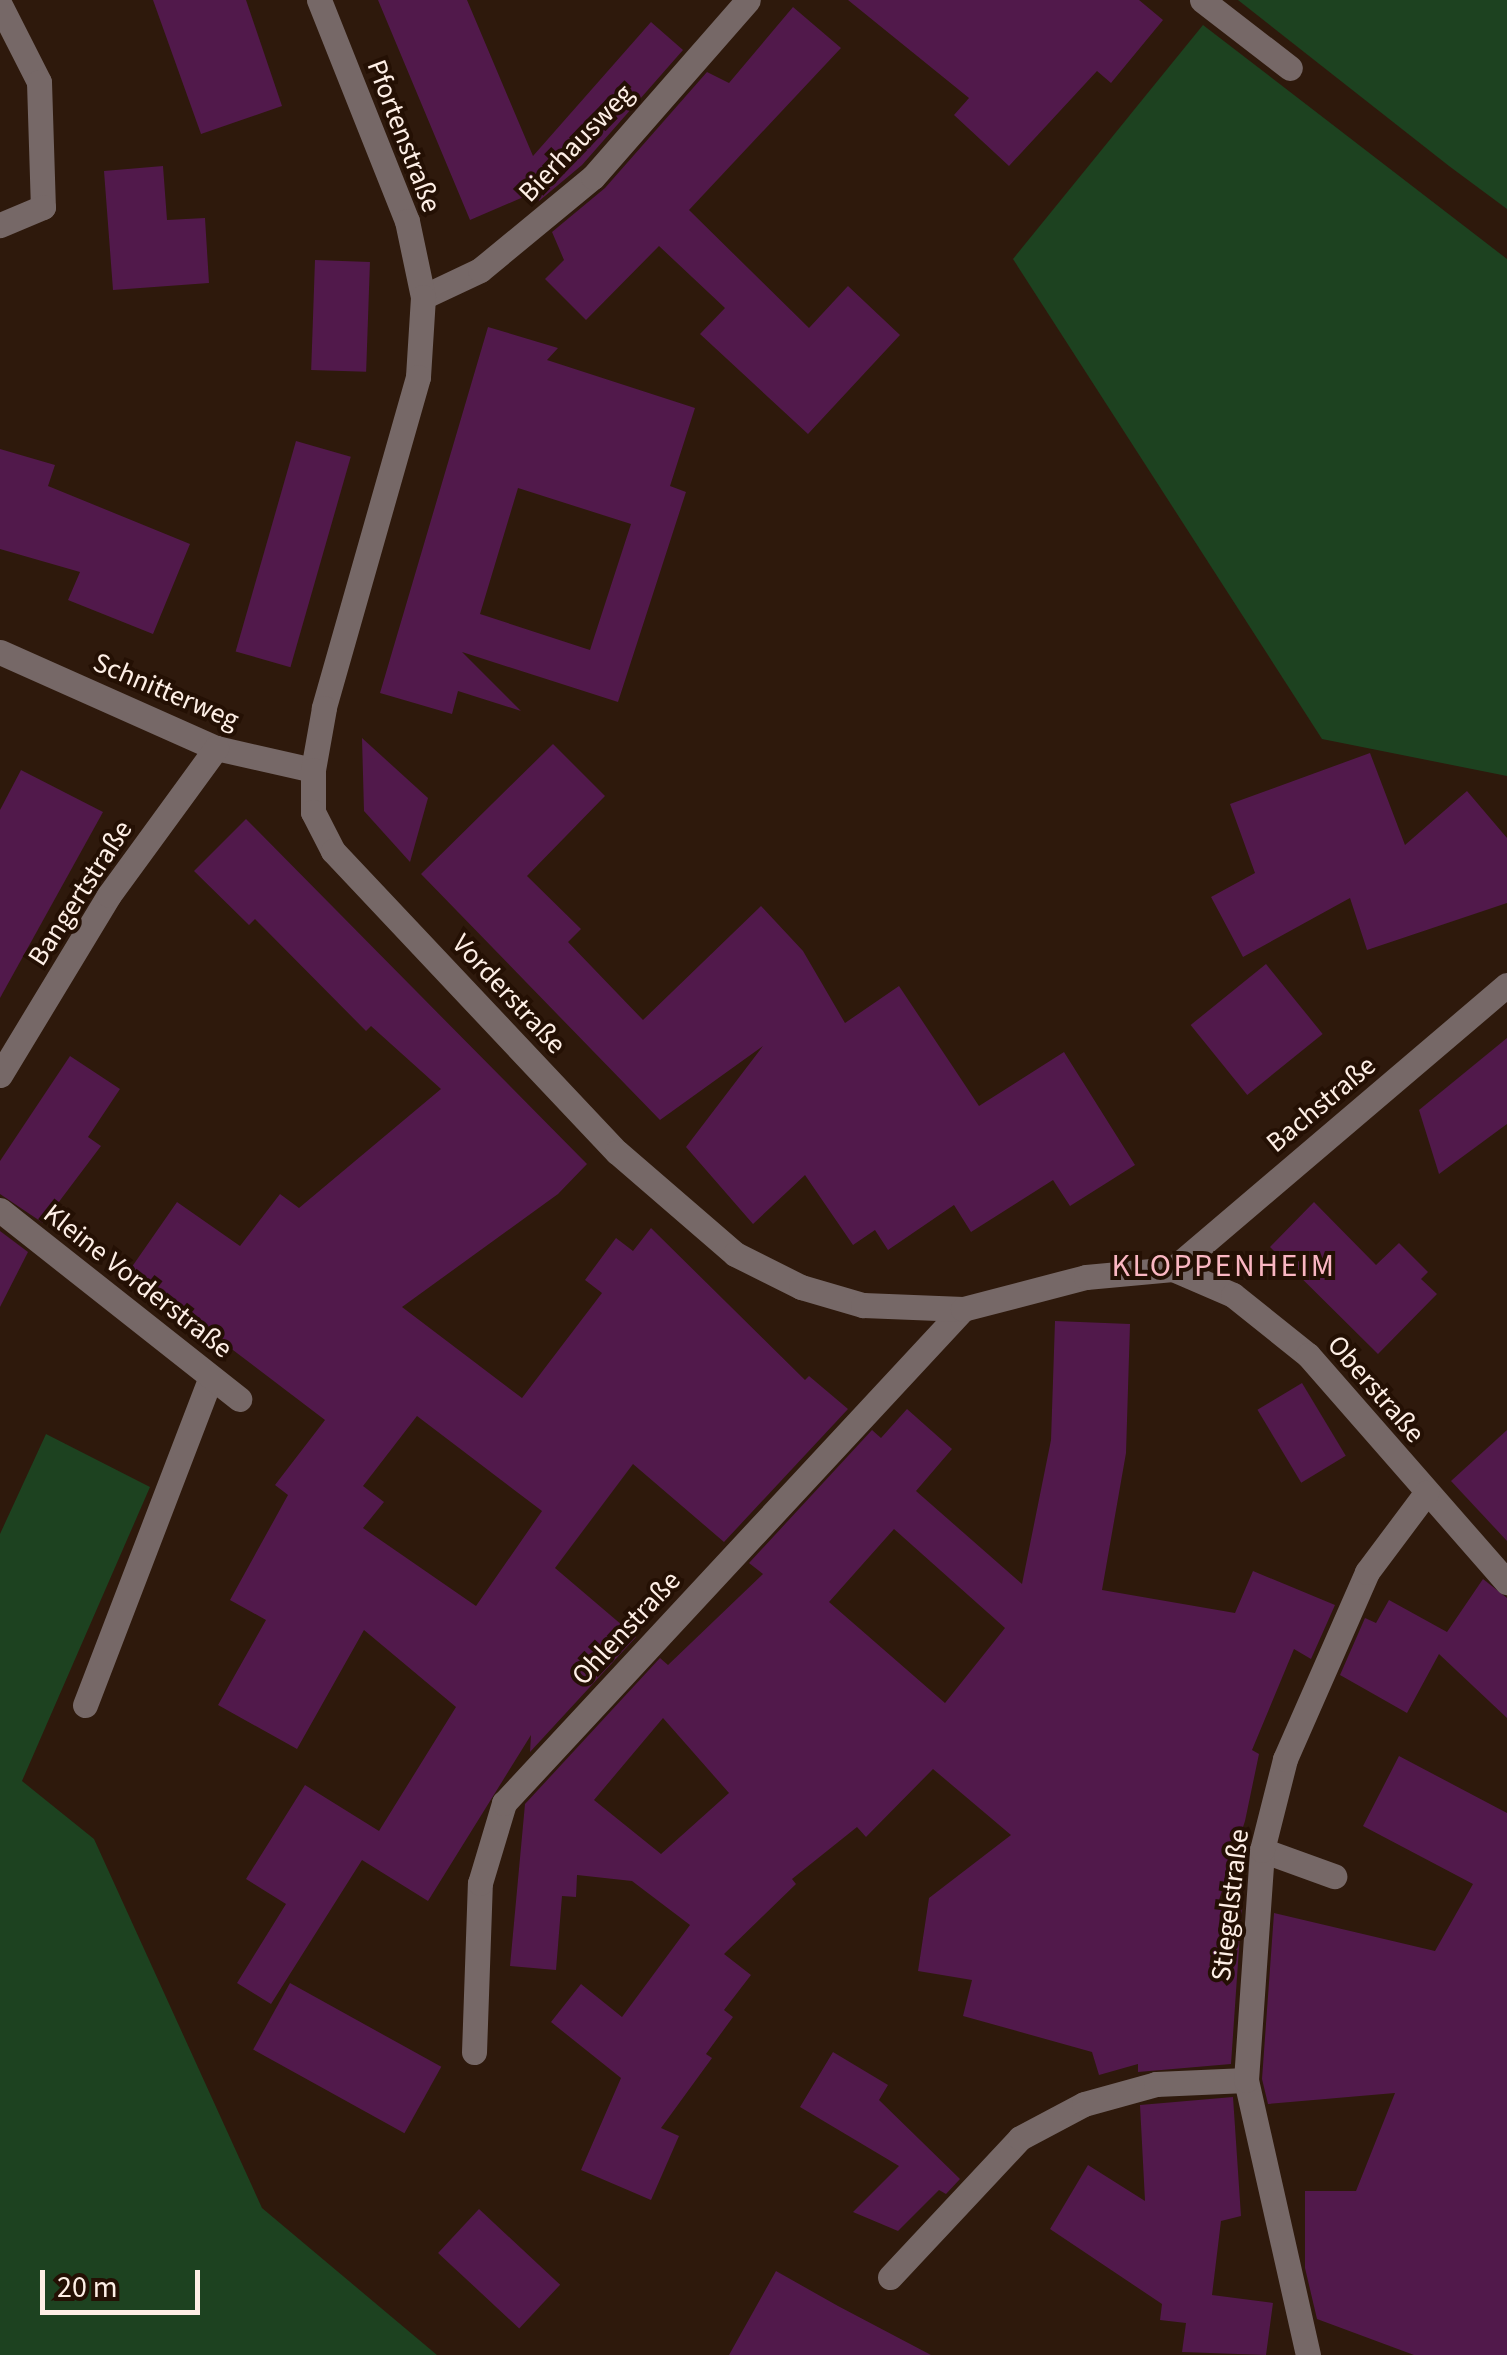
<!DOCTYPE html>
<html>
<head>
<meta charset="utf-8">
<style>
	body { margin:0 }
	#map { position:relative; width:1507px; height:2355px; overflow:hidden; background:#2e190c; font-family:"Source Sans 3",sans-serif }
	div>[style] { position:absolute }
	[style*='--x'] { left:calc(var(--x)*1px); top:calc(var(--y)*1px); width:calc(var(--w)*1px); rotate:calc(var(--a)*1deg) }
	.green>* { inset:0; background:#1d4220 }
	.building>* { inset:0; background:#51194b; transform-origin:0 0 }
	.service>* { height:25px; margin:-12.5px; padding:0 12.5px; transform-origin:12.5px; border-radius:12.5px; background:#766867 }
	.minor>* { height:25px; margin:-12.5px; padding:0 12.5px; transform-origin:12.5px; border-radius:12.5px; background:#766867 }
	.tertiary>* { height:25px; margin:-12.5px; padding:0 12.5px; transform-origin:12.5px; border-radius:12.5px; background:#766867 }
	span { translate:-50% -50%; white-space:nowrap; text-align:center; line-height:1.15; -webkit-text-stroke:8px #241004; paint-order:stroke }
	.street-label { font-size:28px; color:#feefe6 }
	.quarter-label { font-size:32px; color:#fab6c2; letter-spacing:2.5px }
	.scale { position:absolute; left:40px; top:2270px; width:160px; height:45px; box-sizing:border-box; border:5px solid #feefe6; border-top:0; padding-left:12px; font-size:30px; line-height:35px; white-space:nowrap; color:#feefe6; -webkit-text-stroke:8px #241004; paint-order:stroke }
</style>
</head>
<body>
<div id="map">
	<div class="green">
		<div style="clip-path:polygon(1238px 0,1507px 0,1507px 209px,1449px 166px)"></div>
		<div style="clip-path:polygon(1203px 25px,1507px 259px,1507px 776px,1322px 739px,1013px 259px)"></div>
		<div style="clip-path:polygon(46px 1434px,150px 1487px,22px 1781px,94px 1839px,262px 2208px,437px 2355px,0 2355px,0 1534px)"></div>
	</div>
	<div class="building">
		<div style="clip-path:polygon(153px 0,246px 0,282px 106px,201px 134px)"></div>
		<div style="clip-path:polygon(378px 0,467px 0,533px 156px,651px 22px,683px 50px,582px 165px,539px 201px,535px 192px,470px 220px)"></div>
		<div style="clip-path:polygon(848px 0,1139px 0,1163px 20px,1111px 83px,1097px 71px,1009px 166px,954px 115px,969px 98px)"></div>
		<div style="clip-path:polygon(793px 7px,841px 48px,689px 210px,809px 328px,848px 286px,900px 335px,808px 434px,700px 334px,725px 308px,659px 246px,586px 320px,545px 279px,564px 260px,552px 232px,605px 188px,707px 72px,729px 83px)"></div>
		<div style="clip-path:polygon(163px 166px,167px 220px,205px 218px,209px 283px,113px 290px,104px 171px)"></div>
		<div style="left:315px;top:260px;width:55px;height:110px;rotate:2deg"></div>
		<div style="clip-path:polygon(evenodd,488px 327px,558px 348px,547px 360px,695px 408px,670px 486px,686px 492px,618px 702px,462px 652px,521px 711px,458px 691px,452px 714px,380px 693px,488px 327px,518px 488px,631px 524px,590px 650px,480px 614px,518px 488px)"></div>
		<div style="left:296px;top:441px;width:57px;height:219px;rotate:16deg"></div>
		<div style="clip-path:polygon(0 449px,55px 465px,48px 486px,190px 544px,153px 634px,68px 600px,80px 572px,0 549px)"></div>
		<div style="clip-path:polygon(362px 738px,428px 798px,410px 862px,364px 811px)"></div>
		<div style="clip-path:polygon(553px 744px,605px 796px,527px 876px,581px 929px,568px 942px,643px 1020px,761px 906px,803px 951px,845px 1023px,899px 986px,979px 1106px,1064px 1052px,1135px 1165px,1070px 1206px,1053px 1180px,971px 1232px,954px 1205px,888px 1250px,875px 1230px,853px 1245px,805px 1175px,753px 1224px,686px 1147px,763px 1046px,660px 1120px,421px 874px)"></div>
		<div style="clip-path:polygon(1370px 753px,1405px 845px,1467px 791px,1507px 838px,1507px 903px,1367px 950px,1350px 898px,1243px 957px,1211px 897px,1255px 873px,1230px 804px)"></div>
		<div style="clip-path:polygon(21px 770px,103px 812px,0 998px,0 810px)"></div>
		<div style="clip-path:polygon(evenodd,246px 819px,587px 1164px,558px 1194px,402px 1307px,522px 1398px,602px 1293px,585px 1280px,616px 1238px,633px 1251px,651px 1228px,805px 1380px,809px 1376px,848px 1409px,724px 1542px,633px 1464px,555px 1568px,636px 1637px,530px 1752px,531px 1735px,428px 1901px,362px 1860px,271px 2004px,237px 1983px,286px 1904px,246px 1879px,305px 1785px,379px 1831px,456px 1707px,364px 1630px,297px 1749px,218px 1705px,266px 1620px,230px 1600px,288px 1495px,275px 1485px,325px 1420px,129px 1271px,177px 1202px,240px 1246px,280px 1194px,299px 1208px,441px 1089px,371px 1026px,366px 1031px,255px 919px,249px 925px,194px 871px,246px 819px,417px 1416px,542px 1511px,476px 1606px,363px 1528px,384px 1502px,363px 1486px,417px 1416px)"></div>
		<div style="left:1266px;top:964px;width:90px;height:97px;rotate:51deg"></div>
		<div style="clip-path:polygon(1507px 1038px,1507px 1124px,1439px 1174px,1419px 1110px)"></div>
		<div style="clip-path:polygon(70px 1056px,120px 1089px,88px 1137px,101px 1146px,43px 1223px,0 1194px,0 1161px)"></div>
		<div style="clip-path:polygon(1314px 1202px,1376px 1265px,1399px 1243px,1428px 1272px,1421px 1279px,1437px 1294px,1378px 1354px,1270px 1247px)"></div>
		<div style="clip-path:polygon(0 1231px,28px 1252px,0 1307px)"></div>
		<div style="clip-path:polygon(evenodd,1055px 1321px,1130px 1324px,1126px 1453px,1102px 1590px,1235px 1613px,1253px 1571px,1335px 1605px,1311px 1659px,1294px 1649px,1252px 1750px,1259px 1754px,1245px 1821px,1219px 1900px,1242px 1905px,1231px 2064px,1138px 2072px,1138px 2064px,1099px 2075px,1092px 2052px,963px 2016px,972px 1980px,918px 1971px,929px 1898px,1011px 1835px,933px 1769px,866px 1837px,857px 1827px,792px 1879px,796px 1884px,724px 1954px,751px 1975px,724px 2010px,733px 2017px,706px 2054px,712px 2058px,661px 2128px,679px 2136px,651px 2200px,581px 2170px,621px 2078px,551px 2022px,581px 1984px,622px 2017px,690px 1925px,632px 1881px,577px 1875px,576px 1897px,562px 1896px,556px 1970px,510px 1966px,525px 1804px,660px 1658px,668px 1665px,763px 1574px,749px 1563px,872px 1430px,881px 1438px,907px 1409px,952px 1449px,916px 1491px,1022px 1584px,1051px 1440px,1055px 1321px,894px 1529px,1005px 1628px,945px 1703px,829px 1602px,894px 1529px,1055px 1321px,663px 1718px,729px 1793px,661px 1854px,594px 1800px,663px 1718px)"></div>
		<div style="left:1302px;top:1383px;width:85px;height:52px;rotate:59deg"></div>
		<div style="clip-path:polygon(1507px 1430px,1507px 1541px,1451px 1481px)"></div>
		<div style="clip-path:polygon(1483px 1579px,1507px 1598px,1507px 1718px,1439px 1654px,1407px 1713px,1340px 1675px,1365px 1618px,1376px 1623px,1389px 1600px,1447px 1632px)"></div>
		<div style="clip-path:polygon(1399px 1756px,1507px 1813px,1507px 2355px,1414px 2355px,1317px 2319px,1305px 2268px,1305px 2191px,1356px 2191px,1395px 2093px,1268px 2104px,1262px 2079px,1274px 1913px,1435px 1951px,1473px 1884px,1363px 1826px)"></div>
		<div style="left:290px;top:1983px;width:173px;height:76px;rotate:29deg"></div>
		<div style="clip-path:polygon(833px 2052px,888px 2085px,879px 2100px,960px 2179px,946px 2194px,939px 2190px,898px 2231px,853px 2212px,899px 2166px,800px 2107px)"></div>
		<div style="clip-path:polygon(1233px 2097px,1241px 2216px,1221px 2221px,1212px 2295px,1273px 2303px,1266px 2355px,1182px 2352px,1186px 2323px,1160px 2320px,1162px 2304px,1050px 2229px,1088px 2165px,1145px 2201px,1140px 2105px)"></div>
		<div style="left:479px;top:2209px;width:111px;height:60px;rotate:43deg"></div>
		<div style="clip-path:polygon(776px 2271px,838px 2306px,931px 2355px,729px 2355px)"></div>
	</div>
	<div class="service">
		<div style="--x:1202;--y:0;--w:111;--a:37.7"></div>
		<div style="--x:0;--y:5;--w:86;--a:63.1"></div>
		<div style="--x:39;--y:82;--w:125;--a:88.2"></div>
		<div style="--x:43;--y:207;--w:47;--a:157.3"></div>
		<div style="--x:85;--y:1705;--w:351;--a:-69"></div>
		<div style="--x:1262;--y:1850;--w:77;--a:19.9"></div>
	</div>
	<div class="minor">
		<div style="--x:423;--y:297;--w:63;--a:-25.3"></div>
		<div style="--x:480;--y:270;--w:146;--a:-39.5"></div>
		<div style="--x:593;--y:177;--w:235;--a:-48.8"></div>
		<div style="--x:0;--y:652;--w:236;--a:24"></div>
		<div style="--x:216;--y:748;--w:99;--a:12.8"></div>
		<div style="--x:0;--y:1075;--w:210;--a:-58.8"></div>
		<div style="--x:109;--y:895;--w:182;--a:-53.9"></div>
		<div style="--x:0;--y:1210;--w:305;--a:38.3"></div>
		<div style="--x:474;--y:2052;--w:169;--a:-88"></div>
		<div style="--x:480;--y:1883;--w:84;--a:-73.3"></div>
		<div style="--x:504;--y:1803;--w:674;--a:-47.1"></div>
		<div style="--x:890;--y:2277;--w:190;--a:-46.9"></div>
		<div style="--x:1020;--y:2138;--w:72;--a:-28"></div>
		<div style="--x:1084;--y:2104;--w:75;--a:-15.5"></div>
		<div style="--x:1156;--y:2084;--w:90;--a:-2.5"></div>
	</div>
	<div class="tertiary">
		<div style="--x:319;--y:0;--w:238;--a:68.3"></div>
		<div style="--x:407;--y:221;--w:78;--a:78.1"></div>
		<div style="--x:423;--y:297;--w:80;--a:93.6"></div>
		<div style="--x:418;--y:377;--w:344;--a:105.9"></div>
		<div style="--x:324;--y:708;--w:63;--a:100.1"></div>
		<div style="--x:313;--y:770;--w:42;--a:90"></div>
		<div style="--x:313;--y:812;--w:44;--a:62.9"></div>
		<div style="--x:333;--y:851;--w:414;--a:46.7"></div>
		<div style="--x:617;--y:1152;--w:156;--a:40.8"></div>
		<div style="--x:735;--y:1254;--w:74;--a:26.6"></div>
		<div style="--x:801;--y:1287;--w:65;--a:16.2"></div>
		<div style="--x:863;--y:1305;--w:100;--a:2.3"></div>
		<div style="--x:963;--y:1309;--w:127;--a:-14.6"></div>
		<div style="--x:1086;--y:1277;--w:87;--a:-5.3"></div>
		<div style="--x:1173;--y:1269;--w:65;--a:23.4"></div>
		<div style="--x:1233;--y:1295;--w:96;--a:38.7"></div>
		<div style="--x:1308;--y:1355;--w:302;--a:48.8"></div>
		<div style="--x:1173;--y:1269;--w:438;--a:-40.4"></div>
		<div style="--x:1308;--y:2355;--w:282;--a:-102.7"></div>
		<div style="--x:1246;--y:2080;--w:231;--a:-86"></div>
		<div style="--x:1262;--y:1850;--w:94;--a:-75.8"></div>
		<div style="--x:1285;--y:1759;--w:204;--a:-66.3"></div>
		<div style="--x:1367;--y:1572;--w:99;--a:-53.2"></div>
	</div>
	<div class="street-label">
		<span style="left:404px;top:136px;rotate:69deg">Pfortenstraße</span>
		<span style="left:576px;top:143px;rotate:-46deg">Bierhausweg</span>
		<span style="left:166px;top:691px;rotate:23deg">Schnitterweg</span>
		<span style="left:80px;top:893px;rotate:-57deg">Bangertstraße</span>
		<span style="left:509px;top:994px;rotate:47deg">Vorderstraße</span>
		<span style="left:1321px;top:1104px;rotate:-40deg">Bachstraße</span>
		<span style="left:138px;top:1281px;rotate:38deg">Kleine Vorderstraße</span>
		<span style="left:1376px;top:1389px;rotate:49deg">Oberstraße</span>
		<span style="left:626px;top:1628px;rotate:-47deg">Ohlenstraße</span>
		<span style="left:1230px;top:1905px;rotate:-83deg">Stiegelstraße</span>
	</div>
	<div class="quarter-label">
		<span style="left:1224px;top:1266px">KLOPPENHEIM</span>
	</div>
	<div class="scale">20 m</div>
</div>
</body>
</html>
